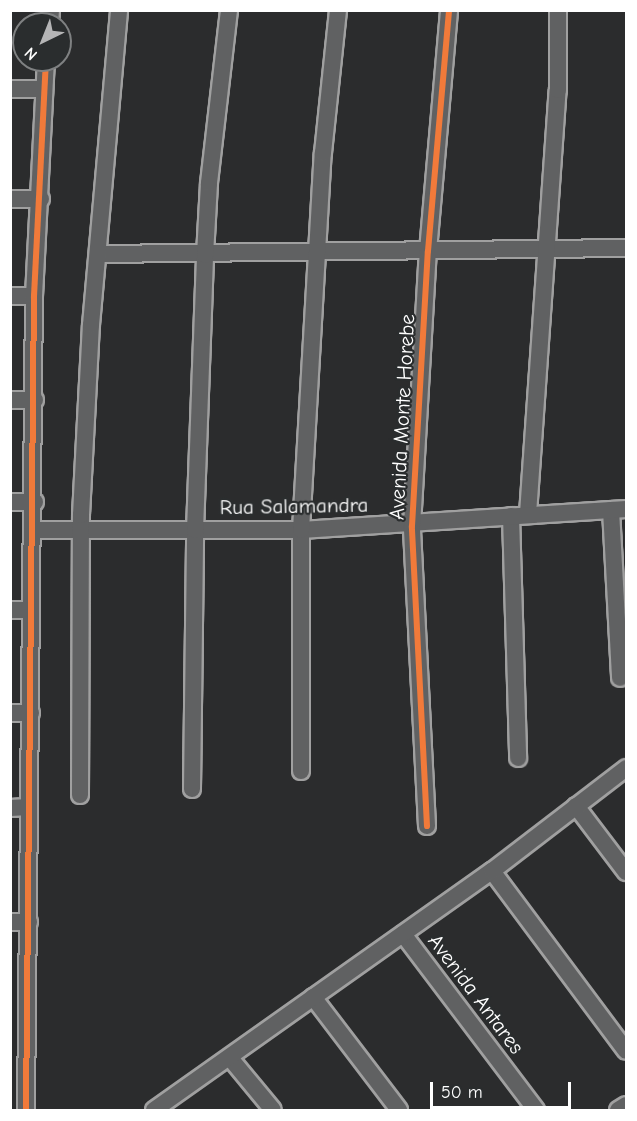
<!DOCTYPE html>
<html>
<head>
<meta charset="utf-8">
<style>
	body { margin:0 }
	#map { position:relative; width:637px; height:1121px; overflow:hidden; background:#2b2c2d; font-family:"Comic Neue",sans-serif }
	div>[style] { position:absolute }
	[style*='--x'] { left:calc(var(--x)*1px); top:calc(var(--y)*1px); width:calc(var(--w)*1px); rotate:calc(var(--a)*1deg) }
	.roads { filter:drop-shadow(2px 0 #a0a0a0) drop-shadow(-2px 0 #a0a0a0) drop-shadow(0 2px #a0a0a0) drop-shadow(0 -2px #a0a0a0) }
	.street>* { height:16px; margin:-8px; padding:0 8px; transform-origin:8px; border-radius:8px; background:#606162 }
	.cycleway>* { height:6px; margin:-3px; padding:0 3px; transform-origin:3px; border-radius:3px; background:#f17a3a }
	span { translate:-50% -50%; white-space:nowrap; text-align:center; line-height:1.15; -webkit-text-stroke:4.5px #2a2d2e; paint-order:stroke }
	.street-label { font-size:21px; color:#fff }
	.frame { position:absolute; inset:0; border:12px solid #fff; pointer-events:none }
	.north { position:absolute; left:12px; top:12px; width:60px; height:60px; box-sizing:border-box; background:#2a2d2e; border:2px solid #7f8182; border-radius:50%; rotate:223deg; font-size:16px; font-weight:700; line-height:24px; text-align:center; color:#fff }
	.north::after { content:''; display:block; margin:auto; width:21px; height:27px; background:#b5b5b6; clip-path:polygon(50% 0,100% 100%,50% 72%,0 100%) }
	.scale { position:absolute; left:430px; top:1082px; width:141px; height:27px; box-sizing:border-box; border:3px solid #fff; border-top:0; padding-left:8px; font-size:18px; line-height:21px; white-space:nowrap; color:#fff; -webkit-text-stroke:4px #2a2d2e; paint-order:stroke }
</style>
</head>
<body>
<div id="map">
	<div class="roads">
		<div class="street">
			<div style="--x:50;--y:24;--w:14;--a:-86"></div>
			<div style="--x:10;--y:89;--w:34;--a:0"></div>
			<div style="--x:10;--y:199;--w:31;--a:0"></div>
			<div style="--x:99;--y:254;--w:527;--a:-0.65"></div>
			<div style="--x:10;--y:296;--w:24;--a:0"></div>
			<div style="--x:10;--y:400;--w:25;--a:0"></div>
			<div style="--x:10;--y:502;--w:25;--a:0"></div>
			<div style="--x:611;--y:510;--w:168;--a:86.9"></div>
			<div style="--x:528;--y:514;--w:425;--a:-86"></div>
			<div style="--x:558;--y:90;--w:80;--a:-90"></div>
			<div style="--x:511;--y:516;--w:242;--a:88.3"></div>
			<div style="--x:34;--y:530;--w:267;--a:0"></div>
			<div style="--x:301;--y:530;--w:326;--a:-3.7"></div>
			<div style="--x:10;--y:610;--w:20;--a:0"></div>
			<div style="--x:10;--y:713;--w:21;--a:0"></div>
			<div style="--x:301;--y:771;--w:241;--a:-90"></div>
			<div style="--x:301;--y:530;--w:378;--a:-86.7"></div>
			<div style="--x:323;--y:153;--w:144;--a:-84"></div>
			<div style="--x:192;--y:789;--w:259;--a:-89.3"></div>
			<div style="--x:195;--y:530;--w:275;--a:-87.9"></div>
			<div style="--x:205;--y:255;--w:72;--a:-86.8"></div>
			<div style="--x:209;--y:183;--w:174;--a:-83.4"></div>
			<div style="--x:80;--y:795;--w:280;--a:-89.8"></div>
			<div style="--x:81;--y:515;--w:190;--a:-87"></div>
			<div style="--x:91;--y:325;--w:316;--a:-84.9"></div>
			<div style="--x:576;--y:806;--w:83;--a:52.9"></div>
			<div style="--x:10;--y:808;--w:19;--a:-3"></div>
			<div style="--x:427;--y:826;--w:300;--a:-92.9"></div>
			<div style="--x:412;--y:526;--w:275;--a:-86.7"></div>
			<div style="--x:428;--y:251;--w:242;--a:-85"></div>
			<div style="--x:492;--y:871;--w:224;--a:53.3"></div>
			<div style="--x:10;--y:922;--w:19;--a:0"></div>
			<div style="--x:403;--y:934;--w:221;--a:52.9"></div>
			<div style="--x:313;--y:997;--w:142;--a:52.7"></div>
			<div style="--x:230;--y:1058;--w:67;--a:50.4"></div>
			<div style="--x:26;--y:1110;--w:814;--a:-89.44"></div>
			<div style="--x:34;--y:296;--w:236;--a:-87.1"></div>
			<div style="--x:154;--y:1110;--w:414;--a:-35.3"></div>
			<div style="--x:492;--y:871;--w:169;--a:-37.5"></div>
			<div style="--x:618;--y:1110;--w:9;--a:-32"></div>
		</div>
	</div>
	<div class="cycleway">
		<div style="--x:427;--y:826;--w:300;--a:-92.9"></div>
		<div style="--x:412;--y:526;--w:275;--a:-86.7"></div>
		<div style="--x:428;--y:251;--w:242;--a:-85"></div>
		<div style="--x:26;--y:1110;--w:814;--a:-89.44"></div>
		<div style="--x:34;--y:296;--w:236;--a:-87.1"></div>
	</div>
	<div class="street-label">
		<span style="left:402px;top:417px;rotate:-87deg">Avenida Monte Horebe</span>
		<span style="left:294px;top:506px;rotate:-1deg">Rua Salamandra</span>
		<span style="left:476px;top:994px;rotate:53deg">Avenida Antares</span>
	</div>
	<div class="frame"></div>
	<div class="north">N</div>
	<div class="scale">50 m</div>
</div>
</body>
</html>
